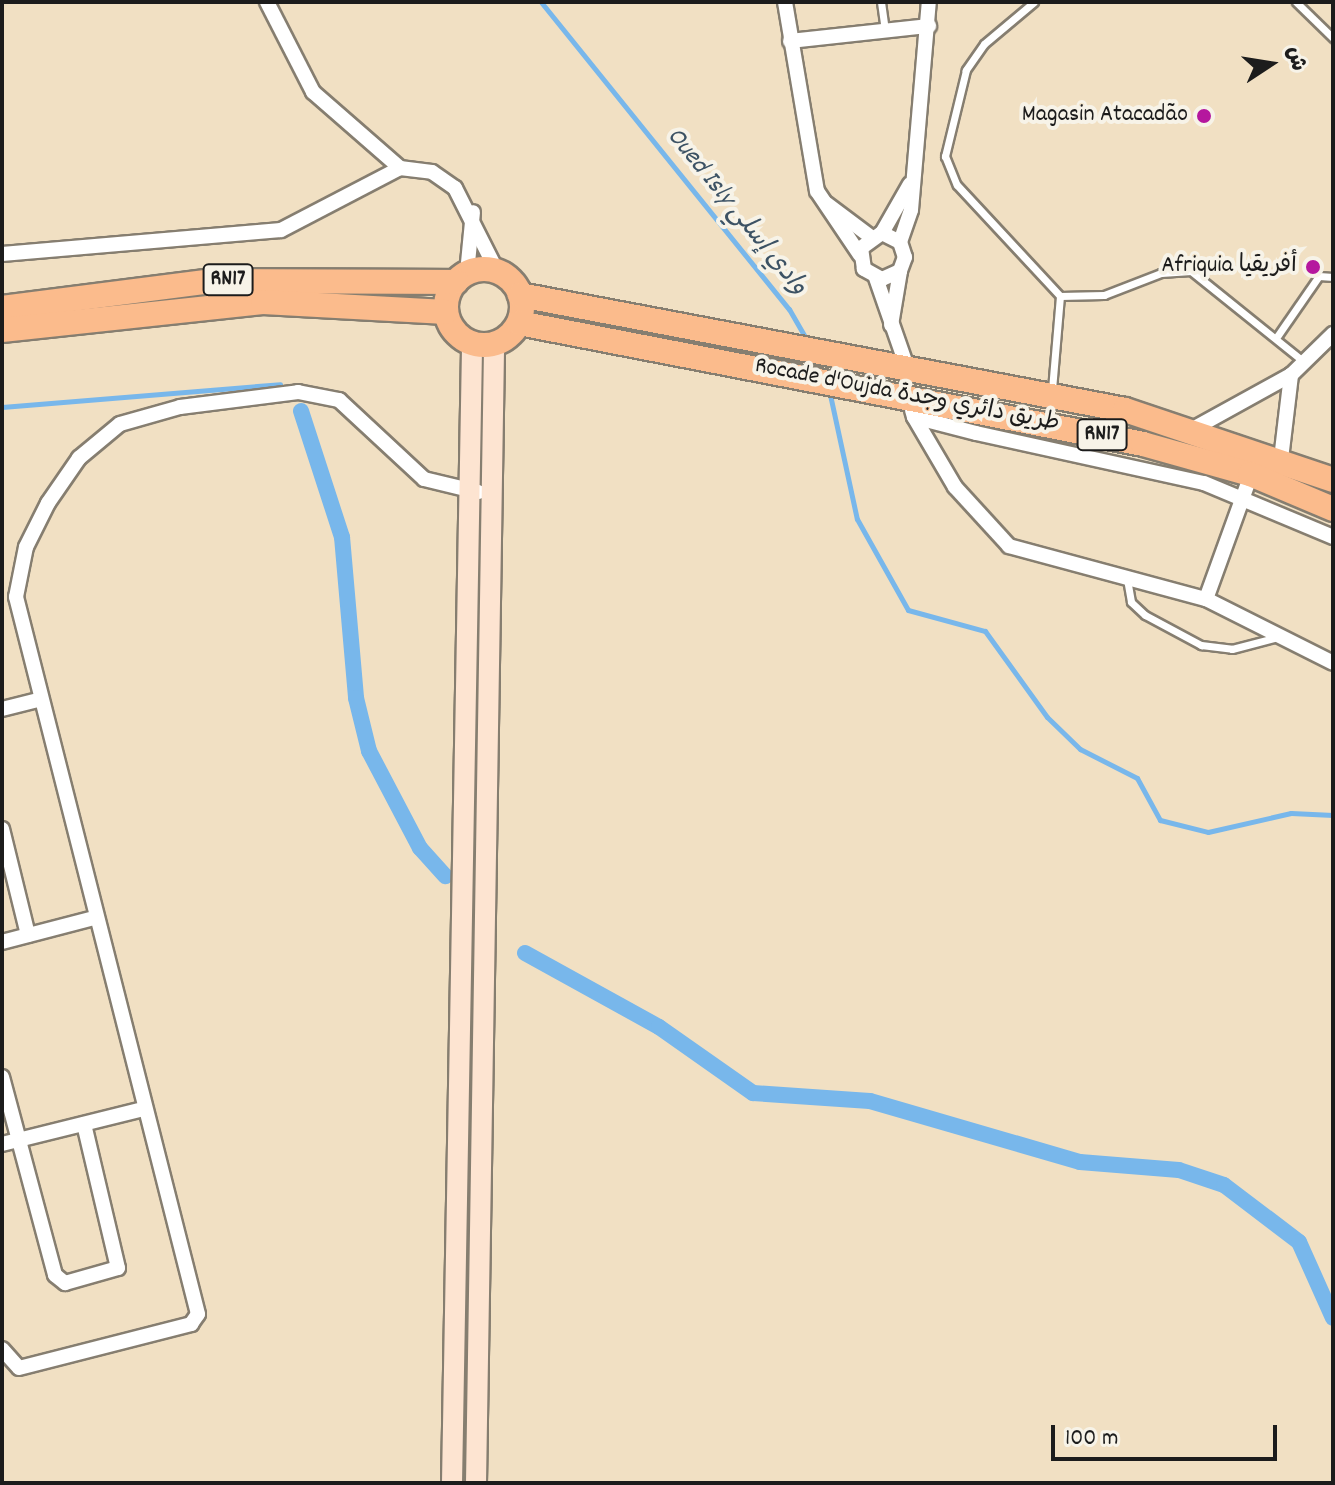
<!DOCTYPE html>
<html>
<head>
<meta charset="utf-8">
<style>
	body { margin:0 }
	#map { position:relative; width:1335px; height:1485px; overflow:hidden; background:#f1e0c3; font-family:Dekko,"Playpen Sans Arabic",sans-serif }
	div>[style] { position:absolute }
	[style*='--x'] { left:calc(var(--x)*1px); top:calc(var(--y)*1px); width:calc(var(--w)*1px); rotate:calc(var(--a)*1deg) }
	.stream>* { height:5px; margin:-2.5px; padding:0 2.5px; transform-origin:2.5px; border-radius:2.5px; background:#78b7eb }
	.canal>* { height:16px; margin:-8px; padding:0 8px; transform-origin:8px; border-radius:8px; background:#78b7eb }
	.roads { filter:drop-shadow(2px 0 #867e70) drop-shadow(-2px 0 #867e70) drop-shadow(0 2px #867e70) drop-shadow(0 -2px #867e70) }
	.lane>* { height:7px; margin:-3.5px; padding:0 3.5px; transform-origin:3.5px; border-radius:3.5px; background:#fff }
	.street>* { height:14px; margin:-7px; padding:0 7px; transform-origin:7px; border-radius:7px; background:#fff }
	.secondary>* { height:20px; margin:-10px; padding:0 10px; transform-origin:10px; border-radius:10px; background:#fde4d1 }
	.highway>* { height:24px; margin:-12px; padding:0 12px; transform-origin:12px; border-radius:12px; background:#fbbb8c }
	.highway>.ring { margin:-12px; padding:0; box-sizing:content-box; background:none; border:24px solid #fbbb8c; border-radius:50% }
	.dots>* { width:22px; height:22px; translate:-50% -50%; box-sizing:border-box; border:4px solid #f7f3e8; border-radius:50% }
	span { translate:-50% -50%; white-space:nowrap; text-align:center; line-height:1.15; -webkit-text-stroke:8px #f7f3e8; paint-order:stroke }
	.shield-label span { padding:2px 6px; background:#f7f3e8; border:2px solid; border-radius:6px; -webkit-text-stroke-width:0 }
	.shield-label { font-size:22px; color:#1c1c1c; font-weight:700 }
	.poi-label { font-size:24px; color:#1c1c1c }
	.right { translate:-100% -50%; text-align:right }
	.street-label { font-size:24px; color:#1c1c1c }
	.water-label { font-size:26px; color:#3c5264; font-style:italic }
	.frame { position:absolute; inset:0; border:4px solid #1c1c1c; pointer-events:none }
	.north { position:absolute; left:1231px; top:24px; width:80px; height:80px; -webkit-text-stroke:6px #f7f3e8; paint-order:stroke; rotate:78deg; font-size:22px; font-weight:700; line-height:32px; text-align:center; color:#1c1c1c }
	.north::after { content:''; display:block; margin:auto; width:28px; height:36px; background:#1c1c1c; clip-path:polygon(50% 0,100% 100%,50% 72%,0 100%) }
	.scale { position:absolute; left:1051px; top:1425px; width:226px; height:36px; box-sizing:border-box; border:4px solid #1c1c1c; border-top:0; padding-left:10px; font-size:24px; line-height:28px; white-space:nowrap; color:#1c1c1c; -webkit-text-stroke:6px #f7f3e8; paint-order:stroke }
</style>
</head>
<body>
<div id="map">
	<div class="stream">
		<div style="--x:541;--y:2;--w:395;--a:51.1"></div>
		<div style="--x:789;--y:309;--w:36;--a:60"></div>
		<div style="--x:829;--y:390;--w:132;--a:77.8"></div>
		<div style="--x:857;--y:519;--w:104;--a:60.7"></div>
		<div style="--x:908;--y:610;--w:80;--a:15.3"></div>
		<div style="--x:985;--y:631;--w:106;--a:54.2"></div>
		<div style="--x:1047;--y:717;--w:46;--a:44.1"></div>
		<div style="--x:1080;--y:749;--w:64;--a:27"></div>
		<div style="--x:1137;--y:778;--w:48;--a:61.3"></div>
		<div style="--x:1160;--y:820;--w:49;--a:14"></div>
		<div style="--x:1208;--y:832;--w:85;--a:-12.9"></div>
		<div style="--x:1291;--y:813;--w:42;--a:2.7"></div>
		<div style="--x:2;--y:407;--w:279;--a:-4.7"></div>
	</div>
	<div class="canal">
		<div style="--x:301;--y:411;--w:133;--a:72"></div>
		<div style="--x:342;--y:537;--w:162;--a:85"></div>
		<div style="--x:356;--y:698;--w:55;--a:76.2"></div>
		<div style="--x:369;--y:751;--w:110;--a:62.3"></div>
		<div style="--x:420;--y:848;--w:38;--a:48"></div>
		<div style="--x:525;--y:953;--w:153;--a:28.9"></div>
		<div style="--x:659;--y:1027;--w:115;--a:35.1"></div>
		<div style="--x:753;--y:1093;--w:117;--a:3.9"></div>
		<div style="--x:870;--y:1101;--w:219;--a:16.2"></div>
		<div style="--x:1080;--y:1162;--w:99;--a:4.6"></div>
		<div style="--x:1179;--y:1170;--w:47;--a:18.4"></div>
		<div style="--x:1224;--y:1185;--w:94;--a:37.2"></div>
		<div style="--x:1299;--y:1242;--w:83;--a:65.9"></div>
	</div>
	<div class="roads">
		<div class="lane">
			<div style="--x:881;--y:2;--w:28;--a:82"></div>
			<div style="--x:1034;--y:2;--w:65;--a:140"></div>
			<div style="--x:984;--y:44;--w:32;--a:125"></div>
			<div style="--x:966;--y:70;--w:89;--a:103.7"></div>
			<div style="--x:945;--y:156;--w:31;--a:68"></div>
			<div style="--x:957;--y:185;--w:151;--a:47.1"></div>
			<div style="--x:1060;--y:296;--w:94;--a:94.9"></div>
			<div style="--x:1296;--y:2;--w:52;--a:44.2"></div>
			<div style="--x:1060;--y:296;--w:44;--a:-1.3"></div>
			<div style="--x:1104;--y:295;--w:61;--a:-21.1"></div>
			<div style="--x:1161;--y:273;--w:30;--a:-4"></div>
			<div style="--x:1191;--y:271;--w:145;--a:38.8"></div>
			<div style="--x:1276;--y:338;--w:75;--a:-55.3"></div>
			<div style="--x:1319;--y:276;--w:14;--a:4"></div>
			<div style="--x:1127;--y:579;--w:23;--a:80"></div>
			<div style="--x:1131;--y:602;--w:19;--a:43"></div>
			<div style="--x:1145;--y:615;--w:64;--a:28.2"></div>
			<div style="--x:1201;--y:645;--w:31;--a:7"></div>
			<div style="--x:1232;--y:649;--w:48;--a:-14.6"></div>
		</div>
		<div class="street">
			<div style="--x:267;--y:2;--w:101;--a:62.9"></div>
			<div style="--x:313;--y:92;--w:116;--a:41.1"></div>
			<div style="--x:400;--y:168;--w:32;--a:7"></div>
			<div style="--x:432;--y:172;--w:28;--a:35"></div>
			<div style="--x:455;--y:188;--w:93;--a:63.2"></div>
			<div style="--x:785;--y:2;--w:192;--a:80.4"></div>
			<div style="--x:817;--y:191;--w:77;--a:56.1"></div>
			<div style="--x:790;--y:41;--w:140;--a:-6.2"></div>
			<div style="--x:827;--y:204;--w:55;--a:36.9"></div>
			<div style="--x:882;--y:233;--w:20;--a:27"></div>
			<div style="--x:900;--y:242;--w:16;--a:72"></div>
			<div style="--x:905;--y:257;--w:15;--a:110"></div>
			<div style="--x:900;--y:271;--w:20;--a:156"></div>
			<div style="--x:882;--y:279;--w:21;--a:-151"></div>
			<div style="--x:864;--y:269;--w:21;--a:-98"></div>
			<div style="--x:861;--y:248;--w:26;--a:-36"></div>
			<div style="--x:882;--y:233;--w:56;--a:-60.3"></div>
			<div style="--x:900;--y:242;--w:34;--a:-71"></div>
			<div style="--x:911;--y:210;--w:209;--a:-85.1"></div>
			<div style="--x:2;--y:254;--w:280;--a:-4.9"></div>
			<div style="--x:281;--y:230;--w:134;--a:-27.5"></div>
			<div style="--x:467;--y:273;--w:61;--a:-84.4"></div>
			<div style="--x:876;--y:278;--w:97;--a:70.8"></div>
			<div style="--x:891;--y:325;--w:55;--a:-80.5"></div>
			<div style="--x:912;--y:410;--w:7;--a:74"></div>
			<div style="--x:914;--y:417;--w:64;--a:14.5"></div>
			<div style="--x:976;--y:433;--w:233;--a:12.4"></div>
			<div style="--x:1204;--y:483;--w:140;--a:22.7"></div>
			<div style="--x:914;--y:417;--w:81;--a:59.6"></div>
			<div style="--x:955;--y:487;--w:80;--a:47.5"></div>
			<div style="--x:1009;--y:546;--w:204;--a:15.1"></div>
			<div style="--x:1206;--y:599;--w:142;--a:26.7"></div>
			<div style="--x:1193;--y:429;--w:112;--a:-28.9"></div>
			<div style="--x:1291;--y:375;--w:59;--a:-44.3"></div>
			<div style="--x:1281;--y:459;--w:85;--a:-83.2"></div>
			<div style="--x:1206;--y:599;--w:120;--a:-70.1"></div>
			<div style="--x:2;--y:709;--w:38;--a:-14"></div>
			<div style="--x:2;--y:829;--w:109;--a:76.2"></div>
			<div style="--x:2;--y:942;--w:95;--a:-14.6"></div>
			<div style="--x:2;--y:1077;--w:205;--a:75"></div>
			<div style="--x:55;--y:1275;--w:13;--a:39"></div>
			<div style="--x:65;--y:1283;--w:55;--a:-15.8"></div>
			<div style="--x:118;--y:1268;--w:148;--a:-103.3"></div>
			<div style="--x:2;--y:1144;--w:145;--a:-13.9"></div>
			<div style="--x:2;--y:1349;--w:25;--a:48"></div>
			<div style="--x:19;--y:1368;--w:178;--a:-14.3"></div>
			<div style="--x:191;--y:1324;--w:12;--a:-55"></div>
			<div style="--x:198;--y:1314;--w:740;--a:-104.24"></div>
			<div style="--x:16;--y:597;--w:51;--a:-78.7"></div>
			<div style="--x:26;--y:547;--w:49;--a:-63.4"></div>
			<div style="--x:48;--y:503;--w:55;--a:-55.4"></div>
			<div style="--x:79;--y:458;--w:53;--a:-39.7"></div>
			<div style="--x:120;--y:424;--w:62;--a:-15.8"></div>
			<div style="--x:180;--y:407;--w:119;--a:-7.2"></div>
			<div style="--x:298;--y:392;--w:42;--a:11"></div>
			<div style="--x:339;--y:400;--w:116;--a:42.9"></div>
			<div style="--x:424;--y:479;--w:56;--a:13.5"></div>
		</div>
		<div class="secondary">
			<div style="--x:452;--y:1483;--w:1140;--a:-88.99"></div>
			<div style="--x:476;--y:1483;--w:1139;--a:-89.09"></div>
		</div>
		<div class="highway">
			<div class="ring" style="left:446px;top:269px;width:52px;height:52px"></div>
			<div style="--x:520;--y:295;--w:616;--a:10.76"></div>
			<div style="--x:1125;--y:410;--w:219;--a:18.6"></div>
			<div style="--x:2;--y:308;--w:213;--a:-7.3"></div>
			<div style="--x:213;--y:281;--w:243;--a:0.2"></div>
			<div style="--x:519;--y:323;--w:636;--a:10.97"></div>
			<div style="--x:1143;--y:444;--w:111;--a:15.7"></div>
			<div style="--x:1250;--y:474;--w:90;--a:22.9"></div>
			<div style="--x:2;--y:330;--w:262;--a:-6.1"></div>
			<div style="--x:263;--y:302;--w:183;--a:3.1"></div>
		</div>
	</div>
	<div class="dots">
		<div style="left:1204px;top:116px;background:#b5179e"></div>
		<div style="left:1313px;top:267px;background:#b5179e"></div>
	</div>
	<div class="shield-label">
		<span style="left:228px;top:280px">RN17</span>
		<span style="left:1102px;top:435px">RN17</span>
	</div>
	<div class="poi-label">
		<span class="right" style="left:1188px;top:116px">Magasin Atacadão</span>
		<span class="right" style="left:1297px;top:267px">Afriquia أفريقيا</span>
	</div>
	<div class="street-label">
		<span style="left:907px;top:396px;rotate:11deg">Rocade d'Oujda طريق دائري وجدة</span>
	</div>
	<div class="water-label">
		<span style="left:736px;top:212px;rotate:51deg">Oued Isly وادي إسلي</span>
	</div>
	<div class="frame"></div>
	<div class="north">ش</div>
	<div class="scale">100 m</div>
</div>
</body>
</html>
